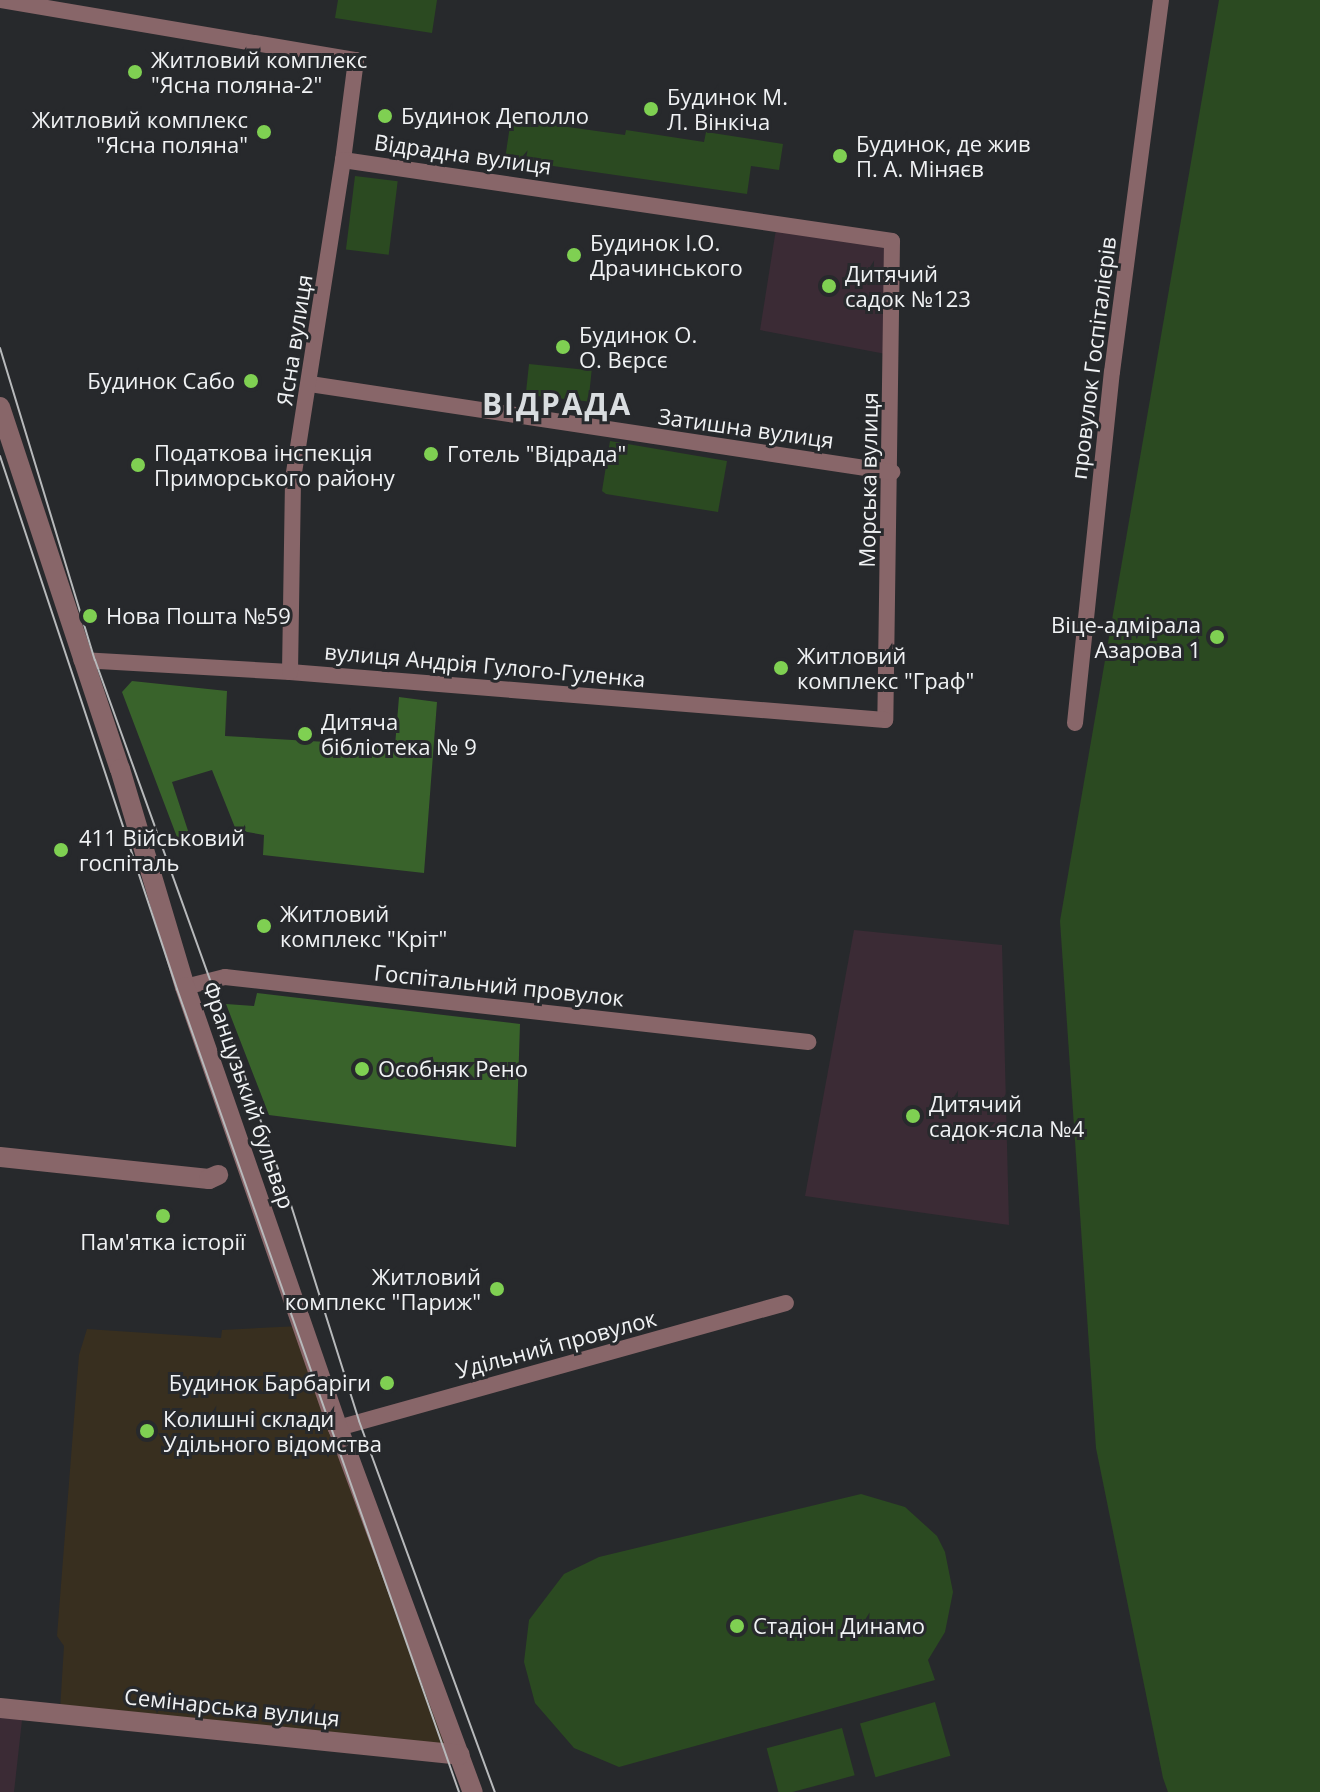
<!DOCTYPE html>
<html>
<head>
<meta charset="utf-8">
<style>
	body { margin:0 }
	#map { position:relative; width:1320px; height:1792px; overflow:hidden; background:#27292c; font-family:"Open Sans",sans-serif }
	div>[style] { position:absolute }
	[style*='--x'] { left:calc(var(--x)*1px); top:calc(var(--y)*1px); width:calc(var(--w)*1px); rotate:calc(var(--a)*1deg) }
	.industrial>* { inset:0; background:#382f1f }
	.education>* { inset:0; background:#3b2b35 }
	.green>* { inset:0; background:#2b4a21; transform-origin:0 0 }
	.forest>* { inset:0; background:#39632b }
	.minor>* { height:16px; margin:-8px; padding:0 8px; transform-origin:8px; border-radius:8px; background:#886669 }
	.tertiary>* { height:20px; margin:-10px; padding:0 10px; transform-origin:10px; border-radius:10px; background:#886669 }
	.tram>* { height:2px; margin:-1px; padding:0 1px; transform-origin:1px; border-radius:1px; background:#b7b9bb }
	.dots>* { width:22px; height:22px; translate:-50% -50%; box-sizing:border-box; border:4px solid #27292c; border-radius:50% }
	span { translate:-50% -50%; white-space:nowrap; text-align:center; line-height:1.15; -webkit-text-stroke:6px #27292c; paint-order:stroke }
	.poi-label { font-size:22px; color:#f0f2f4 }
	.left { translate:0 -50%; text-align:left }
	.right { translate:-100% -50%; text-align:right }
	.street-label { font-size:22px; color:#f0f2f4 }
	.district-label { font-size:30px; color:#d9dde0; font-weight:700; letter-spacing:2px }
</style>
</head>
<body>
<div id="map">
	<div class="industrial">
		<div style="clip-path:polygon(300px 1326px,458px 1753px,60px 1710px,64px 1646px,57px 1636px,79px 1355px,87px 1329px,221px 1338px,222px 1330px)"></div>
	</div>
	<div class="education">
		<div style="clip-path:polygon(776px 229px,890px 242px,891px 355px,760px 330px)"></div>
		<div style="clip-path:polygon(854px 930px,1002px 945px,1009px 1225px,805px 1196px)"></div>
		<div style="clip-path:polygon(0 1709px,23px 1711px,14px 1792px,0 1792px)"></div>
	</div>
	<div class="green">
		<div style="clip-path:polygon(338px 0,437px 0,432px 33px,335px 18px)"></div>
		<div style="clip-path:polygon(1219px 0,1320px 0,1320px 1792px,1168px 1792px,1163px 1778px,1096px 1448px,1060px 921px)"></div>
		<div style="clip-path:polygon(511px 119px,625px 135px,626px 130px,704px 142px,706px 132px,783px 144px,779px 170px,751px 166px,747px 194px,505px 159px)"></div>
		<div style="left:355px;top:176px;width:43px;height:74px;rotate:7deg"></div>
		<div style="left:529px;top:364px;width:63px;height:31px;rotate:6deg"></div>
		<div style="clip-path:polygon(610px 441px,727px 461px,718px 512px,606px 494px,602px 491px)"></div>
		<div style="clip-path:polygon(861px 1494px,905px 1507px,937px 1536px,945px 1552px,953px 1592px,945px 1632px,928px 1660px,935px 1680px,619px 1767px,574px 1748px,535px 1703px,524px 1662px,529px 1620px,564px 1574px,599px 1557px)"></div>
		<div style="left:935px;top:1702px;width:56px;height:78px;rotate:74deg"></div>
		<div style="left:842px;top:1728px;width:49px;height:78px;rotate:75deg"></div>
	</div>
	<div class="forest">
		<div style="clip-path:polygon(132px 681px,227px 691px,225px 736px,395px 746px,399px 697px,437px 702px,424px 873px,263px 855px,264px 835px,236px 830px,212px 770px,172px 782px,193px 846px,180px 845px,122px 692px)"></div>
		<div style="clip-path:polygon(257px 993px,520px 1024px,516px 1147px,269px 1115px,226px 1004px,254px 1006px)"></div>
	</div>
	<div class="minor">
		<div style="--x:0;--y:0;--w:361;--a:9.6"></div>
		<div style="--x:356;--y:60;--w:101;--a:97.4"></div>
		<div style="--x:343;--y:160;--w:555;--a:8.39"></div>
		<div style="--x:892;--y:241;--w:479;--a:90.8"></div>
		<div style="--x:885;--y:720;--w:597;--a:-175.39"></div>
		<div style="--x:290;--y:672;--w:209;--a:-176.7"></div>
		<div style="--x:310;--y:384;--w:589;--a:8.6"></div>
		<div style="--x:290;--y:672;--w:193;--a:-89.1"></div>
		<div style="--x:293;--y:479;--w:323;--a:-81.1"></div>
		<div style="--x:1075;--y:723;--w:353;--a:-84"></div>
		<div style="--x:1112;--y:372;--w:375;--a:-82.5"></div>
		<div style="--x:185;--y:987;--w:41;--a:-14"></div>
		<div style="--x:225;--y:977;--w:587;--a:6.36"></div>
		<div style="--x:338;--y:1428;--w:465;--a:-15.6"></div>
	</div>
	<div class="tertiary">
		<div style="--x:0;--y:407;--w:381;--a:71.7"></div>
		<div style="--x:120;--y:769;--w:227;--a:73.4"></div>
		<div style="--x:185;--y:987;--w:467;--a:70.9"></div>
		<div style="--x:338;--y:1428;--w:388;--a:69.7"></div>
		<div style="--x:0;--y:1157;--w:210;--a:6"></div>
		<div style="--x:209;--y:1179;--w:10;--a:-24"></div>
		<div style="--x:0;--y:1708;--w:462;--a:5.8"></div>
	</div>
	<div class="tram">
		<div style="--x:0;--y:348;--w:326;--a:73.1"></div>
		<div style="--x:95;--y:660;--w:579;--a:70.22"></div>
		<div style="--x:291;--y:1205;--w:226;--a:72.5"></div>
		<div style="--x:359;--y:1421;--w:395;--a:69.9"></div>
		<div style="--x:0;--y:456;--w:562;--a:71.63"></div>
		<div style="--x:177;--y:989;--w:851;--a:70.65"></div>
	</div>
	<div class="dots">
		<div style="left:135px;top:72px;background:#7fd052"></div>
		<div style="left:651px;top:109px;background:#7fd052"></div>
		<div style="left:385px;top:116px;background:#7fd052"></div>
		<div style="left:264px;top:132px;background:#7fd052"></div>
		<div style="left:840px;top:156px;background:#7fd052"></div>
		<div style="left:574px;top:255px;background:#7fd052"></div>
		<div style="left:829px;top:286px;background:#7fd052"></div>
		<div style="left:563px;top:347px;background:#7fd052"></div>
		<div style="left:251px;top:381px;background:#7fd052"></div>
		<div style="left:431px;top:454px;background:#7fd052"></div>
		<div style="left:138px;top:465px;background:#7fd052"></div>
		<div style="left:90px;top:616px;background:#7fd052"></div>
		<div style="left:1217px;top:637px;background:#7fd052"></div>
		<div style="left:781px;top:668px;background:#7fd052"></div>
		<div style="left:305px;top:734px;background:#7fd052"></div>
		<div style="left:61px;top:850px;background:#7fd052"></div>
		<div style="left:264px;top:926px;background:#7fd052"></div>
		<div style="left:362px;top:1069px;background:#7fd052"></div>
		<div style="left:913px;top:1116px;background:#7fd052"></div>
		<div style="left:163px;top:1216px;background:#7fd052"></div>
		<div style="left:497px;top:1289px;background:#7fd052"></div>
		<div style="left:387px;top:1383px;background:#7fd052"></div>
		<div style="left:147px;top:1431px;background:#7fd052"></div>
		<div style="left:737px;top:1626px;background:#7fd052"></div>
	</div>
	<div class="poi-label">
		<span class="left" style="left:151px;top:72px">Житловий комплекс<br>"Ясна поляна-2"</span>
		<span class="left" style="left:667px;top:109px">Будинок М.<br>Л. Вінкіча</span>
		<span class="left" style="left:401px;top:116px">Будинок Деполло</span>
		<span class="right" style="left:248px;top:132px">Житловий комплекс<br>"Ясна поляна"</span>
		<span class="left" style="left:856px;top:156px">Будинок, де жив<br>П. А. Міняєв</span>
		<span class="left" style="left:590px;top:255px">Будинок І.О.<br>Драчинського</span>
		<span class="left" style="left:845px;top:286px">Дитячий<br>садок №123</span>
		<span class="left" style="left:579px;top:347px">Будинок О.<br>О. Вєрсє</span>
		<span class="right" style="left:235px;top:381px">Будинок Сабо</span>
		<span class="left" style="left:154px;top:465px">Податкова інспекція<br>Приморського району</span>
		<span class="left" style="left:447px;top:454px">Готель "Відрада"</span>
		<span class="left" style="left:106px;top:616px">Нова Пошта №59</span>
		<span class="right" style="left:1201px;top:637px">Віце-адмірала<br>Азарова 1</span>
		<span class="left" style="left:797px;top:668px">Житловий<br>комплекс "Граф"</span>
		<span class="left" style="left:321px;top:734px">Дитяча<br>бібліотека № 9</span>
		<span class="left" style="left:79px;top:850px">411 Військовий<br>госпіталь</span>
		<span class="left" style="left:280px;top:926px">Житловий<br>комплекс "Кріт"</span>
		<span class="left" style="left:378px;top:1069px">Особняк Рено</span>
		<span class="left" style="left:929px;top:1116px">Дитячий<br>садок-ясла №4</span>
		<span style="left:163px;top:1242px">Пам'ятка історії</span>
		<span class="right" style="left:481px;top:1289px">Житловий<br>комплекс "Париж"</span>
		<span class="right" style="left:371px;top:1383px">Будинок Барбаріги</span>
		<span class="left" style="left:163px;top:1431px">Колишні склади<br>Удільного відомства</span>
		<span class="left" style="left:753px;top:1626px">Стадіон Динамо</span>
	</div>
	<div class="street-label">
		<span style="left:463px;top:154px;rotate:8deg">Відрадна вулиця</span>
		<span style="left:294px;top:340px;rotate:-81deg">Ясна вулиця</span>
		<span style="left:1093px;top:358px;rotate:-83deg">провулок Госпіталієрів</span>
		<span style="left:746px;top:428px;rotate:8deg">Затишна вулиця</span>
		<span style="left:868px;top:480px;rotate:-89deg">Морська вулиця</span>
		<span style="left:485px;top:665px;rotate:5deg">вулиця Андрія Гулого-Гуленка</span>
		<span style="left:499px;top:985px;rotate:6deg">Госпітальний провулок</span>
		<span style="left:249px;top:1095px;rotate:71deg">Французький бульвар</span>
		<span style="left:556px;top:1344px;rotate:-15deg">Удільний провулок</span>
		<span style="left:232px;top:1707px;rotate:6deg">Семінарська вулиця</span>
	</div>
	<div class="district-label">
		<span style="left:557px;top:404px">ВІДРАДА</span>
	</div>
</div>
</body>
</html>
